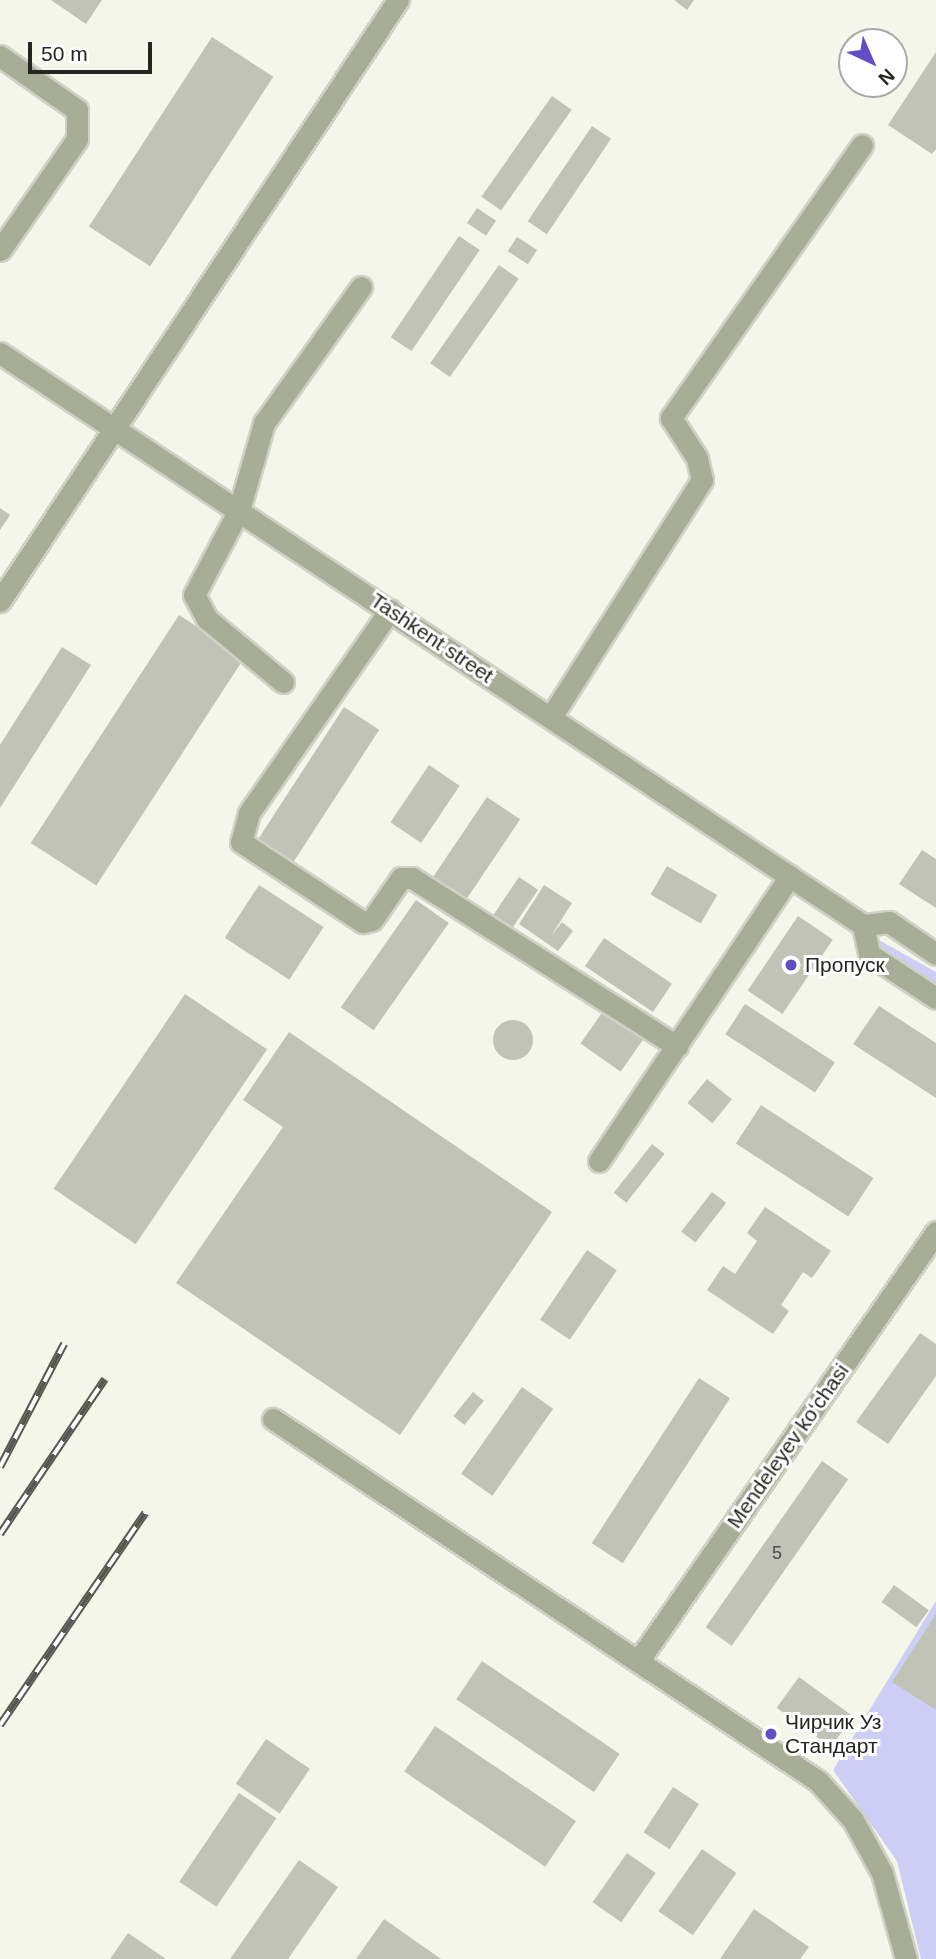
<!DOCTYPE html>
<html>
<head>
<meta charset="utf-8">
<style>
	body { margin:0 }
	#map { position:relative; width:936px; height:1959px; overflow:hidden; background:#f3f6e8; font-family:Helvetica,sans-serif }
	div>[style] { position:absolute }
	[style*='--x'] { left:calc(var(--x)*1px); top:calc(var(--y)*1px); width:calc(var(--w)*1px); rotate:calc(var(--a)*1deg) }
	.green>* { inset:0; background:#cdcdf5 }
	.building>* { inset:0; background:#c1c3b6; transform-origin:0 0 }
	.round { border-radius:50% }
	.roads { filter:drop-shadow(2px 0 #ced1c4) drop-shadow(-2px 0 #ced1c4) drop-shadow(0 2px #ced1c4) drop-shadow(0 -2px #ced1c4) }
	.minor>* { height:21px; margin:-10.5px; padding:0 10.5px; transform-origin:10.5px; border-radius:10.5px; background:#a8ad97 }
	.rail>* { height:8px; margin-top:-4px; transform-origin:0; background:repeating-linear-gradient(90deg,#fff 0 16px,#565750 0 32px); box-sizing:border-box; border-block:2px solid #565750 }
	.dots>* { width:19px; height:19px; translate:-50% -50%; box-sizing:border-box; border:4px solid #fff; border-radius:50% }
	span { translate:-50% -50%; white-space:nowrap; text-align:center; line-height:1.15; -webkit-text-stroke:6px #fff; paint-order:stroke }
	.number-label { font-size:18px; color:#4c4d46 }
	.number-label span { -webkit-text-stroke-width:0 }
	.street-label { font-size:21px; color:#252621 }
	.poi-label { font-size:21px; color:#252621 }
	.left { translate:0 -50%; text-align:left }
	.north { position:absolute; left:838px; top:28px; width:70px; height:70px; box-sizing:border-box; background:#fff; border:2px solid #a8a8a6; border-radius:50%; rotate:136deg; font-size:19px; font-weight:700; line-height:28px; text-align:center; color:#252621 }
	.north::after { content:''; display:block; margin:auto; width:24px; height:32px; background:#614ec6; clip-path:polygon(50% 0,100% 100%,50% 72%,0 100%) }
	.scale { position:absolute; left:28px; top:42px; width:124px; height:32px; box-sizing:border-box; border:4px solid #252621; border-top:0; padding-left:9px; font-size:21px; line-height:24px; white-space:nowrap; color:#252621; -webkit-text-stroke:5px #fff; paint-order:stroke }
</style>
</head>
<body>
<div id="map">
	<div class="green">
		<div style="clip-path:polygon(877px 939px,936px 972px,936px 983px,882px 947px)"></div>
		<div style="clip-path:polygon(936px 1601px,936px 1959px,921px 1959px,897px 1861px,833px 1770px)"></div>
	</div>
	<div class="building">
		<div style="clip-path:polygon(51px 0,102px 0,86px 24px)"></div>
		<div style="clip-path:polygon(674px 0,694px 0,687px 10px)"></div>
		<div style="left:212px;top:37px;width:73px;height:226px;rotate:33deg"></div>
		<div style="clip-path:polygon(936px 52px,936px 149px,932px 154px,888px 125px)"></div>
		<div style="left:552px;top:96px;width:24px;height:123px;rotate:35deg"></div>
		<div style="left:592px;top:126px;width:23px;height:115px;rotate:34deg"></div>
		<div style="left:477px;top:208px;width:23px;height:18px;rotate:34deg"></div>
		<div style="left:459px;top:236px;width:25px;height:122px;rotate:34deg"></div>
		<div style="left:517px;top:237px;width:24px;height:17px;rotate:33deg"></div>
		<div style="left:499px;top:265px;width:24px;height:120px;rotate:35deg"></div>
		<div style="clip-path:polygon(0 508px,10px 515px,0 530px)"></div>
		<div style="left:179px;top:615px;width:78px;height:272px;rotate:33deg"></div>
		<div style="clip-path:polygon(62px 647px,91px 665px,0 808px,0 745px)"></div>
		<div style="left:344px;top:707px;width:42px;height:158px;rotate:33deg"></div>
		<div style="left:429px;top:765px;width:37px;height:69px;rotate:34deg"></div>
		<div style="left:487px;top:797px;width:40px;height:96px;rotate:34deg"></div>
		<div style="clip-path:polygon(922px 850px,936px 859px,936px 908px,899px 884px)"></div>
		<div style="left:667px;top:866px;width:58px;height:33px;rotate:30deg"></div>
		<div style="left:519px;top:877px;width:23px;height:52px;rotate:34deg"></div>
		<div style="left:259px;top:885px;width:77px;height:63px;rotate:33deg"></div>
		<div style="clip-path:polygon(544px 885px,572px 903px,551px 936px,562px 922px,573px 931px,558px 951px,519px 924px)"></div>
		<div style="left:416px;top:900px;width:40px;height:131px;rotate:35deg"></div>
		<div style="left:798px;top:916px;width:42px;height:90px;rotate:34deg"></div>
		<div style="left:604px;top:938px;width:82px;height:34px;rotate:34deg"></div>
		<div style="left:185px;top:994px;width:99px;height:235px;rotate:34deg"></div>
		<div style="left:745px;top:1004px;width:107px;height:36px;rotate:33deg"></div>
		<div style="clip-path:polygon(879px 1006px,936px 1043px,936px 1098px,853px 1044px)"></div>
		<div style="left:604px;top:1010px;width:49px;height:41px;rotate:35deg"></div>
		<div class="round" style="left:493px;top:1020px;width:40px;height:40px"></div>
		<div style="clip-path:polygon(289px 1032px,552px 1212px,400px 1435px,176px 1283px,283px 1127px,243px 1100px)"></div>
		<div style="left:707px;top:1079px;width:32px;height:31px;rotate:39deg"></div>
		<div style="left:761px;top:1105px;width:134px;height:46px;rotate:33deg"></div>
		<div style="left:652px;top:1144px;width:16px;height:62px;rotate:38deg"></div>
		<div style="left:712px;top:1192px;width:18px;height:50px;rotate:38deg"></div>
		<div style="clip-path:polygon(765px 1207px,831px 1251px,812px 1278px,803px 1272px,781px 1305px,789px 1311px,773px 1334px,707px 1290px,723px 1266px,735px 1274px,757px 1241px,747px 1233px)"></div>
		<div style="left:587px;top:1250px;width:36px;height:84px;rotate:34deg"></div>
		<div style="clip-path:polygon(920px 1333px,936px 1344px,936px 1376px,888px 1444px,856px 1422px)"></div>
		<div style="left:699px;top:1378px;width:37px;height:197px;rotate:33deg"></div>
		<div style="left:522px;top:1387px;width:38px;height:106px;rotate:35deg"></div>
		<div style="left:473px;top:1392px;width:14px;height:31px;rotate:39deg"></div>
		<div style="left:822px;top:1461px;width:32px;height:203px;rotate:35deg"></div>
		<div style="left:894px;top:1585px;width:43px;height:21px;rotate:36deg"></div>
		<div style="clip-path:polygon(936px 1614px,936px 1710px,892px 1682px)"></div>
		<div style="left:482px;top:1661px;width:166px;height:46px;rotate:34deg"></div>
		<div style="left:799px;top:1677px;width:67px;height:38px;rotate:36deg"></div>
		<div style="left:435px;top:1726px;width:170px;height:55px;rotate:34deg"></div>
		<div style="left:266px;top:1739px;width:53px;height:54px;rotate:34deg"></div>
		<div style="left:673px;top:1787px;width:31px;height:54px;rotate:33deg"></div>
		<div style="left:239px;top:1793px;width:45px;height:107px;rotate:34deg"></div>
		<div style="left:702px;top:1849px;width:42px;height:76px;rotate:35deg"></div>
		<div style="left:627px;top:1853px;width:35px;height:60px;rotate:35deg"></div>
		<div style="clip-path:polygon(299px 1860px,338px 1887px,288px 1959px,230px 1959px)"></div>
		<div style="clip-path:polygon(754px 1909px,809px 1947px,800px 1959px,720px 1959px)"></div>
		<div style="clip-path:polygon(384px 1919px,441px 1959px,356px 1959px)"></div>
		<div style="clip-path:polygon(128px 1933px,166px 1959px,110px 1959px)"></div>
	</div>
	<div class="roads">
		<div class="minor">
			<div style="--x:0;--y:56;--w:94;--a:35"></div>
			<div style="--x:77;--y:110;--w:29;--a:90"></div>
			<div style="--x:77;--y:139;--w:135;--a:124.7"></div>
			<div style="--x:0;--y:353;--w:1035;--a:33.54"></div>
			<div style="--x:0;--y:601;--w:721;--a:-56.49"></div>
			<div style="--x:390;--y:610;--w:247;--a:124.8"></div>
			<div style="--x:249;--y:813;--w:30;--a:105"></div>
			<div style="--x:241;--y:842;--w:146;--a:33.3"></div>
			<div style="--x:363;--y:922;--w:9;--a:-13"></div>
			<div style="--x:372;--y:920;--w:51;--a:-55.4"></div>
			<div style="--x:401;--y:878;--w:11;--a:0"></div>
			<div style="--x:412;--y:878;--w:314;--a:32.4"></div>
			<div style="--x:283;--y:682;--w:99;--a:-140.3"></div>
			<div style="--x:207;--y:619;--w:27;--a:-118"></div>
			<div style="--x:194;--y:595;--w:96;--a:-62.1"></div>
			<div style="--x:239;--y:510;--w:91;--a:-74"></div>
			<div style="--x:264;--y:423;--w:167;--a:-54.5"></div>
			<div style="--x:551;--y:717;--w:281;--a:-57.5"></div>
			<div style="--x:702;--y:480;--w:23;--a:-103"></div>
			<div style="--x:697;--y:458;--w:48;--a:-123"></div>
			<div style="--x:671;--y:418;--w:333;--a:-55"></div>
			<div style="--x:936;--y:954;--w:57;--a:-145.8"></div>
			<div style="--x:889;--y:922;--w:26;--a:173"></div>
			<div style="--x:863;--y:925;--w:30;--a:78"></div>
			<div style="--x:869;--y:954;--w:80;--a:33.3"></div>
			<div style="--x:599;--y:1161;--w:343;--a:-56.2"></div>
			<div style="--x:273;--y:1419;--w:654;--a:33.59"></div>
			<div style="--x:818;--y:1781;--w:52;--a:48.1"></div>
			<div style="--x:853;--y:1820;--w:60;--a:61.3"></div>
			<div style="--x:882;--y:1873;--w:89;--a:74.4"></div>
			<div style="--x:639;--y:1660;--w:521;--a:-55.24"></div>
		</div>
	</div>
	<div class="rail">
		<div style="--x:0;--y:1467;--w:139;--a:-62.5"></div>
		<div style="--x:0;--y:1534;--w:187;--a:-55.9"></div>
		<div style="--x:0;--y:1725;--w:257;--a:-55.6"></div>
	</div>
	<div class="dots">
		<div style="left:791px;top:965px;background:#614ec6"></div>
		<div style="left:771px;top:1734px;background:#614ec6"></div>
	</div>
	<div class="number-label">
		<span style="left:777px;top:1553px">5</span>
	</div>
	<div class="street-label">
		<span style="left:432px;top:638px;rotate:34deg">Tashkent street</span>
		<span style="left:788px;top:1446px;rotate:-55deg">Mendeleyev ko‘chasi</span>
	</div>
	<div class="poi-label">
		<span class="left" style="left:805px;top:965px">Пропуск</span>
		<span class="left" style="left:785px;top:1734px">Чирчик Уз<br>Стандарт</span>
	</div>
	<div class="north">N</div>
	<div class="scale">50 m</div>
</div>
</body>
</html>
